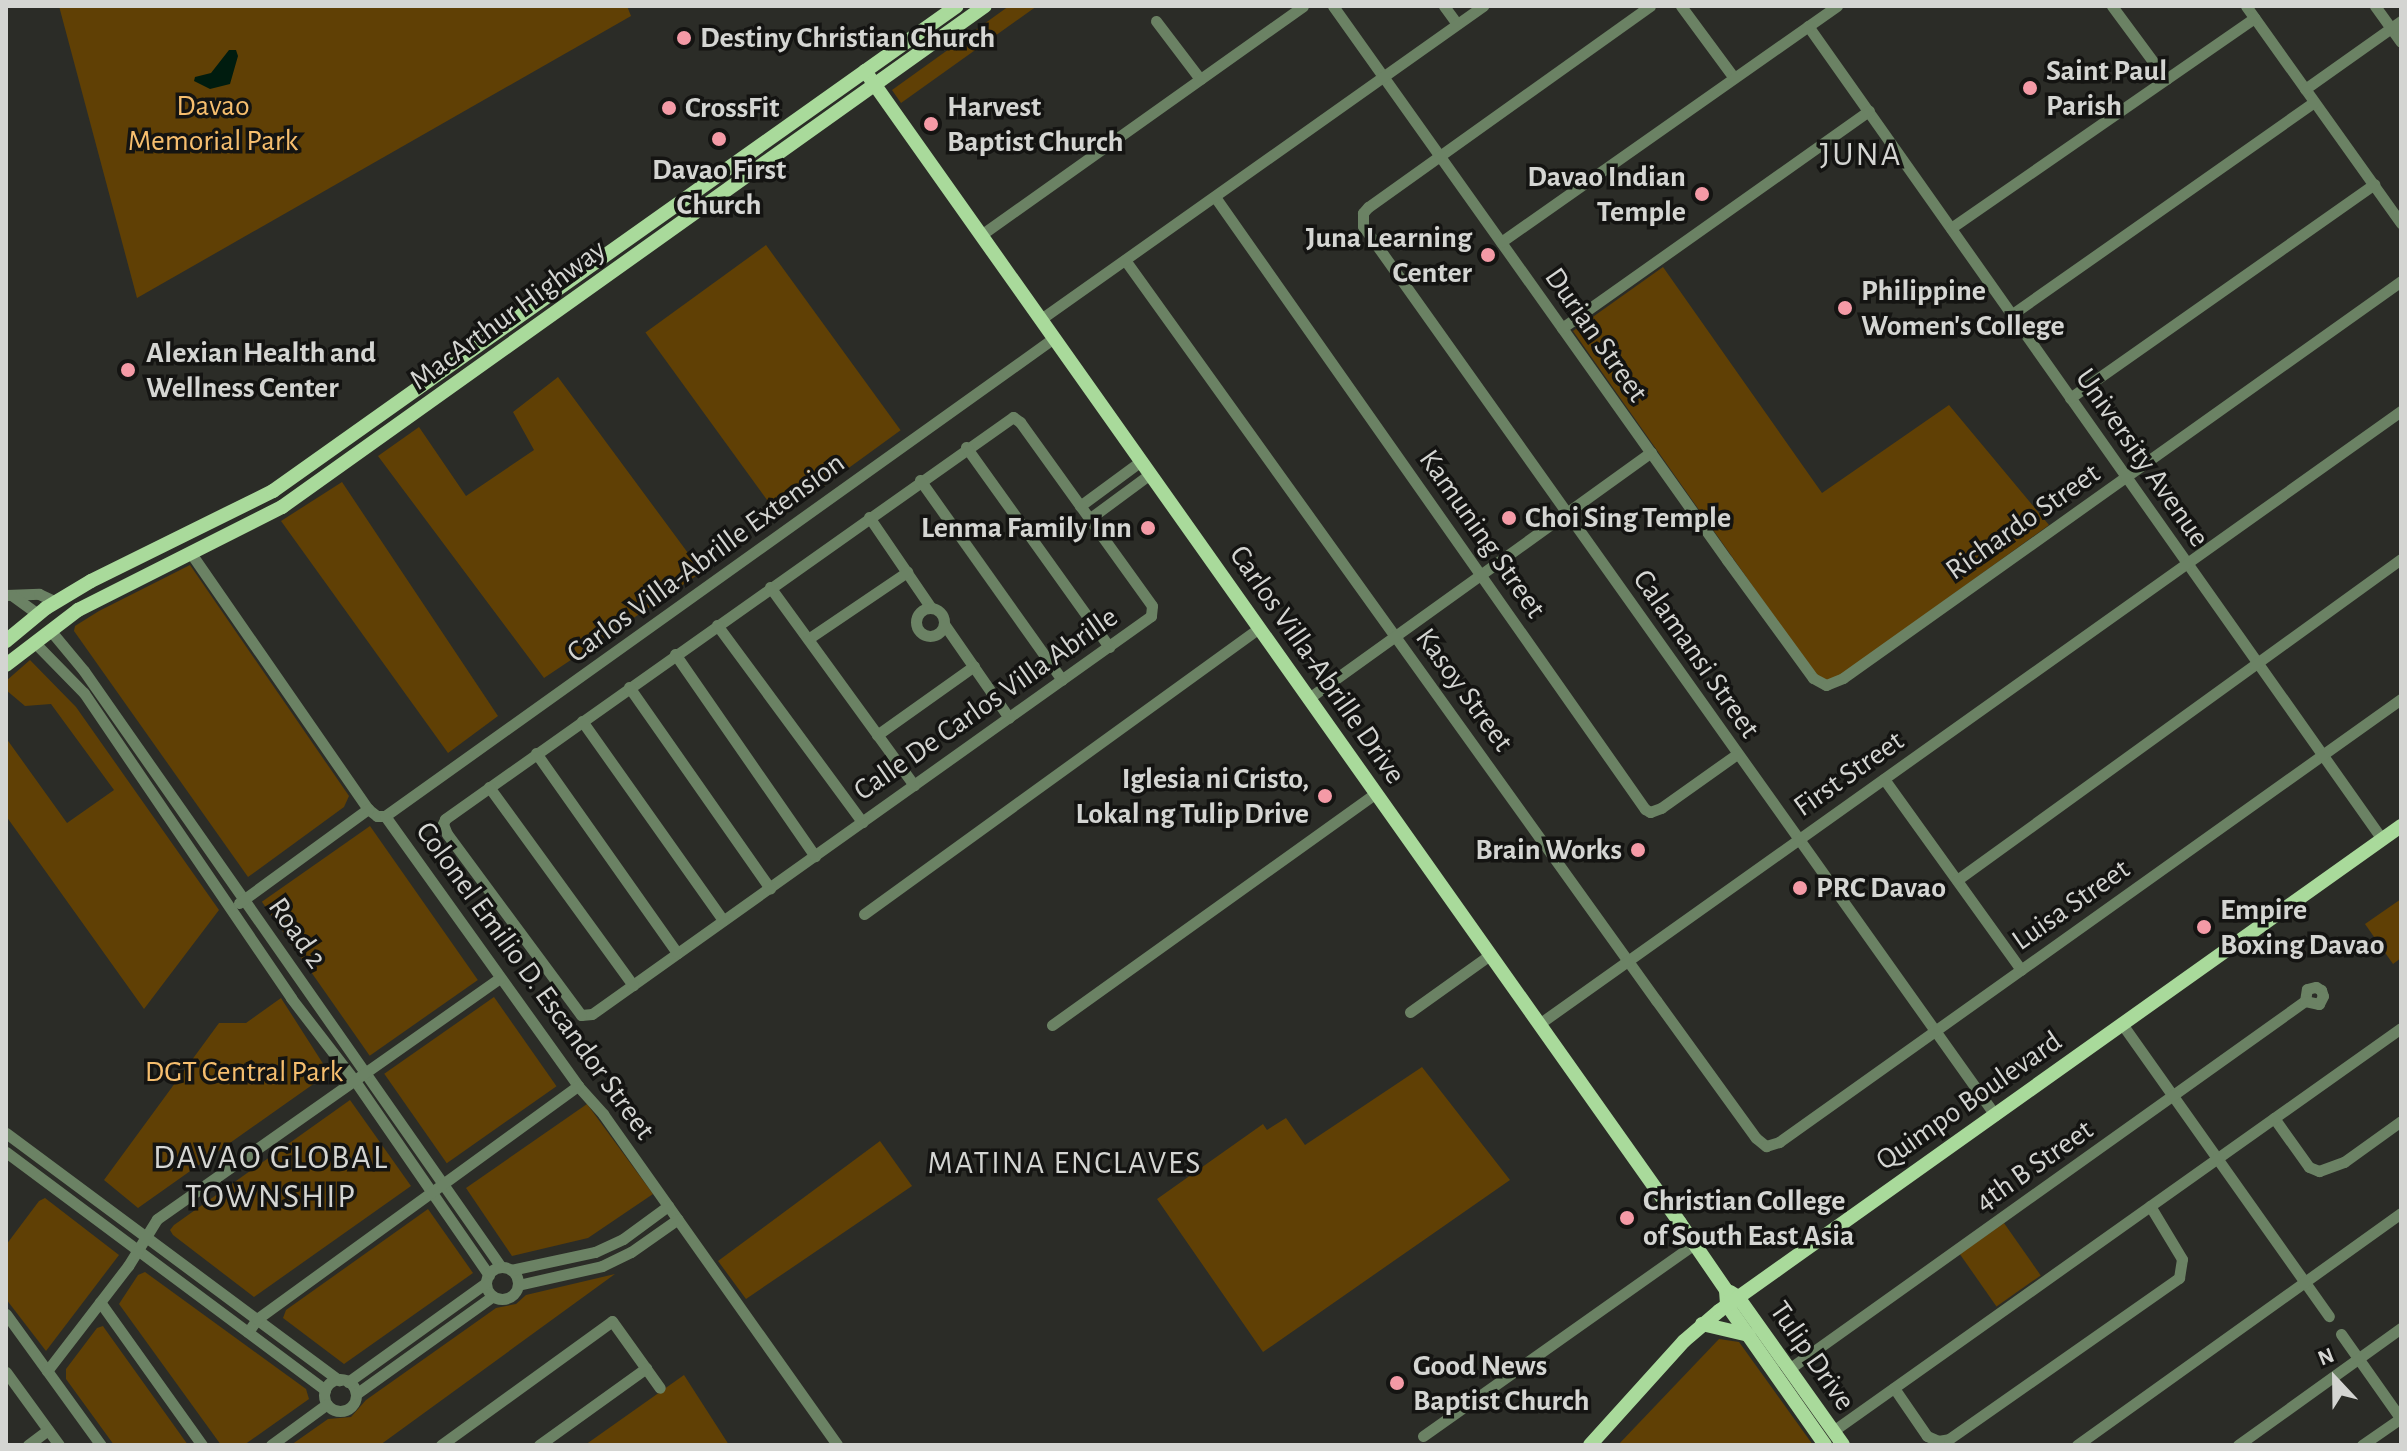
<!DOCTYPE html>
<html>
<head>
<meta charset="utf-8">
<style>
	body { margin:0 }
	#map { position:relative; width:2407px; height:1451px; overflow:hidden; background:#2b2c27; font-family:"Alegreya Sans",sans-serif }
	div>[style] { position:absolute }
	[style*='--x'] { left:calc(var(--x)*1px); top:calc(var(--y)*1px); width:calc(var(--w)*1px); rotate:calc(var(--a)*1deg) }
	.green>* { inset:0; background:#604005; transform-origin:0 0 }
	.water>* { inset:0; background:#001c0f }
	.minor>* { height:11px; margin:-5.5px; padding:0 5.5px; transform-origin:5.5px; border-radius:5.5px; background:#6b8264 }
	.minor>.ring { margin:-5.5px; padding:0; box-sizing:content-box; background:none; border:11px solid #6b8264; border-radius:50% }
	.major>* { height:14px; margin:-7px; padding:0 7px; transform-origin:7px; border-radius:7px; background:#a9da9b }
	.dots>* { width:22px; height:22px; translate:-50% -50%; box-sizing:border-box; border:4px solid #141412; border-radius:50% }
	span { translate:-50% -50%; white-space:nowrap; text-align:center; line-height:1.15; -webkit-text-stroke:7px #141412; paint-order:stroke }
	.poi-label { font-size:30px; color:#d4d5d2; font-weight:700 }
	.left { translate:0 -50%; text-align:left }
	.right { translate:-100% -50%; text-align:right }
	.park-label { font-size:30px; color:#f6be6e }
	.street-label { font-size:30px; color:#d4d5d2 }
	.neighbourhood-label { font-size:32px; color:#d4d5d2; letter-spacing:2px }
	.quarter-label { font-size:34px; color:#d4d5d2; letter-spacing:2px }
	.frame { position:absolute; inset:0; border:8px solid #d4d5d2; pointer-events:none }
	.north { position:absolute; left:2295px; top:1339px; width:80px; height:80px; -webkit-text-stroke:6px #141412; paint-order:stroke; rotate:338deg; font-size:22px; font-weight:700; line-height:32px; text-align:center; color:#d4d5d2 }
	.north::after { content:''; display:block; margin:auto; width:28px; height:36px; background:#d4d5d2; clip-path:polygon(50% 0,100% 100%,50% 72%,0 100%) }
</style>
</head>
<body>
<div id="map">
	<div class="green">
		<div style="clip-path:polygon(59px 6px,627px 6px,631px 16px,137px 298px)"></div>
		<div style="clip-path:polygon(1009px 6px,1037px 6px,901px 103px,892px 90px)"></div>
		<div style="left:766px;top:245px;width:229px;height:149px;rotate:54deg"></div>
		<div style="clip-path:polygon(1663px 267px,1822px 493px,1949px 405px,2049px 525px,1840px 676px,1825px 681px,1814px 673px,1573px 331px)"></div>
		<div style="clip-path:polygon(558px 377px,702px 572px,544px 678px,378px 456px,419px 427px,466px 496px,534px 450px,513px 412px)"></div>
		<div style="clip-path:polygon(342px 482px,498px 716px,448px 753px,281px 521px)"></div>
		<div style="clip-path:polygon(190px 565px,349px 796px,344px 807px,248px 877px,74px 631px,75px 626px,99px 611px)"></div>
		<div style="clip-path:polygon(30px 660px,76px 707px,219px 910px,144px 1009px,6px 816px,6px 738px,67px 823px,114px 790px,51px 704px,25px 706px,6px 690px,6px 681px)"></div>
		<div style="left:370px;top:826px;width:188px;height:132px;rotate:55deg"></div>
		<div style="clip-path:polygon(2401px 899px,2401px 958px,2393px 964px,2365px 924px)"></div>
		<div style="left:494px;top:997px;width:109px;height:134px;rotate:55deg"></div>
		<div style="clip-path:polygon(281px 998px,329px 1073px,138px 1208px,104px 1180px,219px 1023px,246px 1023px)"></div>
		<div style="clip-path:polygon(1422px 1067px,1510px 1180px,1263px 1352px,1157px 1199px,1263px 1124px,1267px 1130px,1286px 1118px,1305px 1145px)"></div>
		<div style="clip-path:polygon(350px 1100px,411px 1186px,254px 1297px,173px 1235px,170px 1230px,174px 1225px)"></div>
		<div style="clip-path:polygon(587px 1104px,653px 1194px,588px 1238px,512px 1256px,466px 1188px)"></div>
		<div style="clip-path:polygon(880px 1141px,912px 1186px,746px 1299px,718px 1261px)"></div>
		<div style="clip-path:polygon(45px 1198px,119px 1255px,46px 1351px,6px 1299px,6px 1245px,39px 1201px)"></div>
		<div style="clip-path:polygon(428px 1209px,473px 1273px,344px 1364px,283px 1318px,286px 1310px)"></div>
		<div style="left:2004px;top:1223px;width:64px;height:54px;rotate:55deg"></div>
		<div style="clip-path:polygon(145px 1272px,306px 1389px,309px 1399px,244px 1445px,221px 1445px,119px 1304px,138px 1275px)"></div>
		<div style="clip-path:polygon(615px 1274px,380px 1445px,291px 1445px,328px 1419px,351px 1417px,366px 1400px,496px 1308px,516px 1304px,526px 1295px)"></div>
		<div style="clip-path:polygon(103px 1326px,105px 1329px,188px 1445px,114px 1445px,66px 1379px,66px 1369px,97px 1328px)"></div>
		<div style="clip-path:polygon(1719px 1339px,1739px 1342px,1813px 1445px,1618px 1445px)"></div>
		<div style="clip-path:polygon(684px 1375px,729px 1445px,585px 1445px)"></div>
	</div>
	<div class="water">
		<div style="clip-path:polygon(229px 50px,236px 50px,238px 56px,230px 84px,210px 89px,194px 81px,195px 77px,211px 73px)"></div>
	</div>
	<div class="minor">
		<div style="--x:1333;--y:6;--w:680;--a:54.58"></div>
		<div style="--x:1727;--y:560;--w:146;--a:53.9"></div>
		<div style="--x:1813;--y:678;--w:15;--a:28"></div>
		<div style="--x:1826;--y:685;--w:18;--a:-22"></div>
		<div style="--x:1843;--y:678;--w:685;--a:-35.43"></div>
		<div style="--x:1444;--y:6;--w:22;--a:54"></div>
		<div style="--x:1650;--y:6;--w:346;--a:144.5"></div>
		<div style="--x:1368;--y:207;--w:8;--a:130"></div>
		<div style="--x:1363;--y:213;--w:13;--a:90"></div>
		<div style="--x:1363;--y:226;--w:1091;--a:54.59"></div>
		<div style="--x:1681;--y:6;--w:89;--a:53.6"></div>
		<div style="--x:2112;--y:6;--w:91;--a:53.5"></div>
		<div style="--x:2246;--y:6;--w:267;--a:54.5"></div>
		<div style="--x:2375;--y:6;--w:44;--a:54.2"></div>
		<div style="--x:1156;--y:21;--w:73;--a:52.8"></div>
		<div style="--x:1808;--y:26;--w:995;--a:54.78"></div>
		<div style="--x:2305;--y:89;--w:118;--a:-35.3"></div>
		<div style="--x:1215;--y:197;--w:748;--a:54.91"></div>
		<div style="--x:1645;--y:809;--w:6;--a:31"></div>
		<div style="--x:1650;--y:812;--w:12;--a:-20"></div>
		<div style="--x:1661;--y:808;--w:93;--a:-35.4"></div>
		<div style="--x:1951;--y:228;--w:369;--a:-34.7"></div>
		<div style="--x:981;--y:235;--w:395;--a:-35.4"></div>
		<div style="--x:1501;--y:242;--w:411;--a:-35.1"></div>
		<div style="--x:1125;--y:260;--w:911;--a:54.34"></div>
		<div style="--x:1656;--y:1000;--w:170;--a:54.1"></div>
		<div style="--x:1756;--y:1138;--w:13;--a:39"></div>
		<div style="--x:1766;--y:1146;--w:14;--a:-17"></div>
		<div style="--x:1779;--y:1142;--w:764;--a:-35.46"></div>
		<div style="--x:2011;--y:315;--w:370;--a:-35.1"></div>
		<div style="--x:1041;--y:319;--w:542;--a:-35.3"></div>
		<div style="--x:1562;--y:328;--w:376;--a:-35.3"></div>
		<div style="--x:2070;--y:398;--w:372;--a:-35.1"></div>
		<div style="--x:1013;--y:417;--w:9;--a:36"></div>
		<div style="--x:1020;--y:422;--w:226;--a:54.3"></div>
		<div style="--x:1152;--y:606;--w:10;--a:96"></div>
		<div style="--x:1151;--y:616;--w:686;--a:144.55"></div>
		<div style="--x:592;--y:1014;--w:11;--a:175"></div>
		<div style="--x:581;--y:1015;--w:225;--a:-126.5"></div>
		<div style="--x:447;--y:834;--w:11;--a:-112"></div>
		<div style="--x:443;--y:824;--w:5;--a:-68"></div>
		<div style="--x:445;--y:819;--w:696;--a:-35.29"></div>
		<div style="--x:966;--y:447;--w:246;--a:54.4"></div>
		<div style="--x:920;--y:480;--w:245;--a:54.6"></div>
		<div style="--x:1080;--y:506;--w:76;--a:-36.4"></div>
		<div style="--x:869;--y:517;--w:110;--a:55.7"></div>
		<div style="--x:1089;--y:519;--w:76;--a:-36.4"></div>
		<div style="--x:190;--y:552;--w:313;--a:55.3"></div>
		<div style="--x:368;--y:809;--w:11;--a:38"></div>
		<div style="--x:377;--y:816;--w:8;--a:0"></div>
		<div style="--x:385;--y:816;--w:332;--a:54.4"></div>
		<div style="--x:578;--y:1086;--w:38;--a:48"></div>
		<div style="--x:603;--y:1114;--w:405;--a:54.7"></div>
		<div style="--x:770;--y:587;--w:245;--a:54"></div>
		<div style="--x:6;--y:595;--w:33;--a:-2"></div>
		<div style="--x:39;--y:594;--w:19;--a:25"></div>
		<div style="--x:13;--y:596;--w:31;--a:36"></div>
		<div class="ring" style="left:916px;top:608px;width:17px;height:17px"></div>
		<div style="--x:944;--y:624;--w:114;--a:55.3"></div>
		<div style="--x:717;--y:625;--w:245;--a:53.6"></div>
		<div style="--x:50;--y:630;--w:53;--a:50.3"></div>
		<div style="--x:84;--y:671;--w:727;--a:55.02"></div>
		<div style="--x:808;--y:639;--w:120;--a:-34.1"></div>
		<div style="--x:34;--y:642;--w:71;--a:45.6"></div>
		<div style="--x:84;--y:693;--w:369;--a:55.8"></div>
		<div style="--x:291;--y:998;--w:105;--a:52.4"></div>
		<div style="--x:355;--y:1081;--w:236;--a:55.4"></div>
		<div style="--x:675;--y:654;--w:246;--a:55.3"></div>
		<div style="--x:629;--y:687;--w:246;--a:55"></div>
		<div style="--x:1309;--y:698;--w:421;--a:-35.7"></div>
		<div style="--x:582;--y:721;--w:244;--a:54.7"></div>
		<div style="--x:877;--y:735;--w:119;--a:-35.4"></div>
		<div style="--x:536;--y:753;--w:245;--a:54.8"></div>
		<div style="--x:1884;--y:779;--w:235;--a:54.3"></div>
		<div style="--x:489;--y:787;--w:245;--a:54"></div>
		<div style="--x:385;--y:816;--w:822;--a:-35.55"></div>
		<div style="--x:1957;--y:880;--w:548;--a:-35.87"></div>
		<div style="--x:239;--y:903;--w:160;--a:-36.1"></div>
		<div style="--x:864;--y:914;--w:488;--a:-35.9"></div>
		<div style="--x:1410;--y:1012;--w:98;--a:-35.5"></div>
		<div style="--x:1539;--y:1024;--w:1058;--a:-35.42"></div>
		<div style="--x:2122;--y:1024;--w:358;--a:54.7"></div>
		<div style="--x:1052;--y:1025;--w:398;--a:-35.6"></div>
		<div style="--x:2274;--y:1118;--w:60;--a:54.5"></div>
		<div style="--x:2309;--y:1167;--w:11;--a:22"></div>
		<div style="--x:2319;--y:1171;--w:27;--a:-20"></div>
		<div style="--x:2344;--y:1162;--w:70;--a:-35.7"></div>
		<div style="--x:6;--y:1133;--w:415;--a:36.6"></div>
		<div style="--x:6;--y:1152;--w:398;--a:36.7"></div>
		<div class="ring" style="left:486px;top:1267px;width:21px;height:21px"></div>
		<div style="--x:511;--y:1270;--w:86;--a:-12.1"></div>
		<div style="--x:595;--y:1252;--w:31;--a:-25"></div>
		<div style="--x:623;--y:1239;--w:56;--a:-36.3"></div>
		<div style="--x:518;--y:1285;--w:86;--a:-12.7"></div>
		<div style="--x:602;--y:1266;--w:32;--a:-26"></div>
		<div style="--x:631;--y:1252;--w:57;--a:-35.1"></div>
		<div style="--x:100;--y:1302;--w:176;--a:54.5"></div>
		<div style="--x:6;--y:1314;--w:162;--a:54.1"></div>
		<div style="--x:248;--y:1332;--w:16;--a:-55"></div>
		<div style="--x:257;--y:1319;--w:397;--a:-36"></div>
		<div style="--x:2341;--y:1334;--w:104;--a:54.8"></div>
		<div style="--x:1789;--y:1369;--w:634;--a:-35.5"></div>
		<div style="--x:2305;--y:1001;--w:12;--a:-81"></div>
		<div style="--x:2307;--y:989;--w:9;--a:-13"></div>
		<div style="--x:2316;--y:987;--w:6;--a:31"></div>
		<div style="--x:2321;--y:990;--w:6;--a:72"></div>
		<div style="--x:2323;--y:996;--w:9;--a:117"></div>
		<div style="--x:2319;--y:1004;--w:14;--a:-168"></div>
		<div style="--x:47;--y:1371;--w:133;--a:-52.4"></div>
		<div style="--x:128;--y:1266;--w:55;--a:-58.3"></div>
		<div style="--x:157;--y:1219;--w:419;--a:-35.1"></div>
		<div style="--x:6;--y:1372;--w:90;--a:54"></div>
		<div class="ring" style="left:324px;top:1379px;width:21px;height:21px"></div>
		<div style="--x:348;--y:1382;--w:170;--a:-35.7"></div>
		<div style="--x:1894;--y:1388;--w:58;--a:55.5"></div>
		<div style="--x:1927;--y:1436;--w:12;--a:24"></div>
		<div style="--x:1938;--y:1441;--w:11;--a:-10"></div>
		<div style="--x:1949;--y:1439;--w:281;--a:-35"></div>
		<div style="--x:2179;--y:1278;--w:19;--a:-81"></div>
		<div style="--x:2182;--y:1259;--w:62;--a:-121.1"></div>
		<div style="--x:356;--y:1394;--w:168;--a:-35.6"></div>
		<div style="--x:1833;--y:1431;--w:696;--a:-35.36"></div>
		<div style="--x:1423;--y:1436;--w:332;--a:-35.3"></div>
		<div style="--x:28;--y:1445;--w:25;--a:-37"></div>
		<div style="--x:271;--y:1445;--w:69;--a:-36.2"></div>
		<div style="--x:441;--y:1445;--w:211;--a:-35.9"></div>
		<div style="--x:612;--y:1321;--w:82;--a:54.4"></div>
		<div style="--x:539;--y:1445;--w:132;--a:-35.7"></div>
		<div style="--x:2077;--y:1445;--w:398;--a:-35.6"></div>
		<div style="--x:2238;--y:1445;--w:201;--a:-35.7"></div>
		<div style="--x:2362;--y:1445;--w:47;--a:-34.7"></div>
	</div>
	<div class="major">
		<div style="--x:865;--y:71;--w:1411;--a:54.72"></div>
		<div style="--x:1680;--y:1223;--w:81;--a:55.5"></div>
		<div style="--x:1726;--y:1290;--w:15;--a:86"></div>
		<div style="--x:1727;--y:1305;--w:171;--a:55"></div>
		<div style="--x:6;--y:641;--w:52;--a:-39.5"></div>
		<div style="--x:46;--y:608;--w:52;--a:-31"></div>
		<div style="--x:91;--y:581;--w:203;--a:-26.3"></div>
		<div style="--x:273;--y:491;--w:838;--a:-35.34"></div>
		<div style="--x:6;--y:665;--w:91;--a:-37.4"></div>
		<div style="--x:78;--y:610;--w:229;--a:-26.8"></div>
		<div style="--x:282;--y:507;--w:863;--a:-35.48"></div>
		<div style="--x:1730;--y:1292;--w:9;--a:32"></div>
		<div style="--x:1738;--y:1297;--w:181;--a:54.6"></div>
		<div style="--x:1702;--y:1324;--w:48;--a:13.2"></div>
		<div style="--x:1590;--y:1445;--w:140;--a:-47.9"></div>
		<div style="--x:1684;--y:1341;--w:46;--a:-40.6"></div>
		<div style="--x:1719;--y:1311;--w:837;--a:-35.42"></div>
	</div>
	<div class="dots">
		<div style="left:684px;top:38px;background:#f49aa6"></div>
		<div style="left:2030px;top:88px;background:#f49aa6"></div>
		<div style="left:669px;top:108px;background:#f49aa6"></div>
		<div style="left:931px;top:124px;background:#f49aa6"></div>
		<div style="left:719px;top:139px;background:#f49aa6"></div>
		<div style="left:1702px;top:194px;background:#f49aa6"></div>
		<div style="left:1488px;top:255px;background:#f49aa6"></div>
		<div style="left:1845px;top:308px;background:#f49aa6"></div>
		<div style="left:128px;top:370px;background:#f49aa6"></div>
		<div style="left:1509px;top:518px;background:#f49aa6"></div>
		<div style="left:1148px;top:528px;background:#f49aa6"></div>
		<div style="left:1325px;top:796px;background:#f49aa6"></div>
		<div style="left:1638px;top:850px;background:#f49aa6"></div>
		<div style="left:1800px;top:888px;background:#f49aa6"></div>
		<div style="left:2204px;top:927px;background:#f49aa6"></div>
		<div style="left:1627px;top:1218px;background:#f49aa6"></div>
		<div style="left:1397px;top:1383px;background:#f49aa6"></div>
	</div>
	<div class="poi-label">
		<span class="left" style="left:700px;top:38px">Destiny Christian Church</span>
		<span class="left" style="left:2046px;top:88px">Saint Paul<br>Parish</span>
		<span class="left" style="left:947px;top:124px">Harvest<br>Baptist Church</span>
		<span class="left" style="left:685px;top:108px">CrossFit</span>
		<span style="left:719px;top:187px">Davao First<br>Church</span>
		<span class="right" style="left:1686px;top:194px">Davao Indian<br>Temple</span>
		<span class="right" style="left:1472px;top:255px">Juna Learning<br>Center</span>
		<span class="left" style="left:1861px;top:308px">Philippine<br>Women's College</span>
		<span class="left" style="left:146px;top:370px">Alexian Health and<br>Wellness Center</span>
		<span class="left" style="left:1525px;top:518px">Choi Sing Temple</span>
		<span class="right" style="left:1132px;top:528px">Lenma Family Inn</span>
		<span class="right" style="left:1309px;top:796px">Iglesia ni Cristo,<br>Lokal ng Tulip Drive</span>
		<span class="right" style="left:1622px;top:850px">Brain Works</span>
		<span class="left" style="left:1816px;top:888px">PRC Davao</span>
		<span class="left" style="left:2220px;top:927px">Empire<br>Boxing Davao</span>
		<span class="left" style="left:1643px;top:1218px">Christian College<br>of South East Asia</span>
		<span class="left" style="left:1413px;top:1383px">Good News<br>Baptist Church</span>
	</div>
	<div class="park-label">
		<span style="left:213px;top:123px">Davao<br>Memorial Park</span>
		<span style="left:244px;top:1072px">DGT Central Park</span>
	</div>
	<div class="street-label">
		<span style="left:508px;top:315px;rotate:-36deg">MacArthur Highway</span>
		<span style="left:1596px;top:335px;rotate:55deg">Durian Street</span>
		<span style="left:2142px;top:458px;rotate:55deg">University Avenue</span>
		<span style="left:2023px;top:522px;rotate:-35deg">Richardo Street</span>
		<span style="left:1482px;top:534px;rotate:55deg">Kamuning Street</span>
		<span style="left:706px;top:558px;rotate:-36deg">Carlos Villa-Abrille Extension</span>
		<span style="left:1696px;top:654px;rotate:55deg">Calamansi Street</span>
		<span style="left:1317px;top:665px;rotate:55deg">Carlos Villa-Abrille Drive</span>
		<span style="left:1464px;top:690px;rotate:54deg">Kasoy Street</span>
		<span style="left:986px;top:704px;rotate:-35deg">Calle De Carlos Villa Abrille</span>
		<span style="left:1849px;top:774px;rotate:-35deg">First Street</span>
		<span style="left:2071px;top:905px;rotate:-35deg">Luisa Street</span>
		<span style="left:297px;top:933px;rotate:55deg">Road 2</span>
		<span style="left:535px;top:981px;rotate:54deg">Colonel Emilio D. Escandor Street</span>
		<span style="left:1969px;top:1101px;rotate:-35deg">Quimpo Boulevard</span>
		<span style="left:2034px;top:1166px;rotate:-35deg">4th B Street</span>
		<span style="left:1812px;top:1356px;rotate:55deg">Tulip Drive</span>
	</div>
	<div class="neighbourhood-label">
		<span style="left:1065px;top:1163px">MATINA ENCLAVES</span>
	</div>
	<div class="quarter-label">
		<span style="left:1861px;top:156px">JUNA</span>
		<span style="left:271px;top:1178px">DAVAO GLOBAL<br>TOWNSHIP</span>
	</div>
	<div class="frame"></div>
	<div class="north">N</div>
</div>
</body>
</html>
